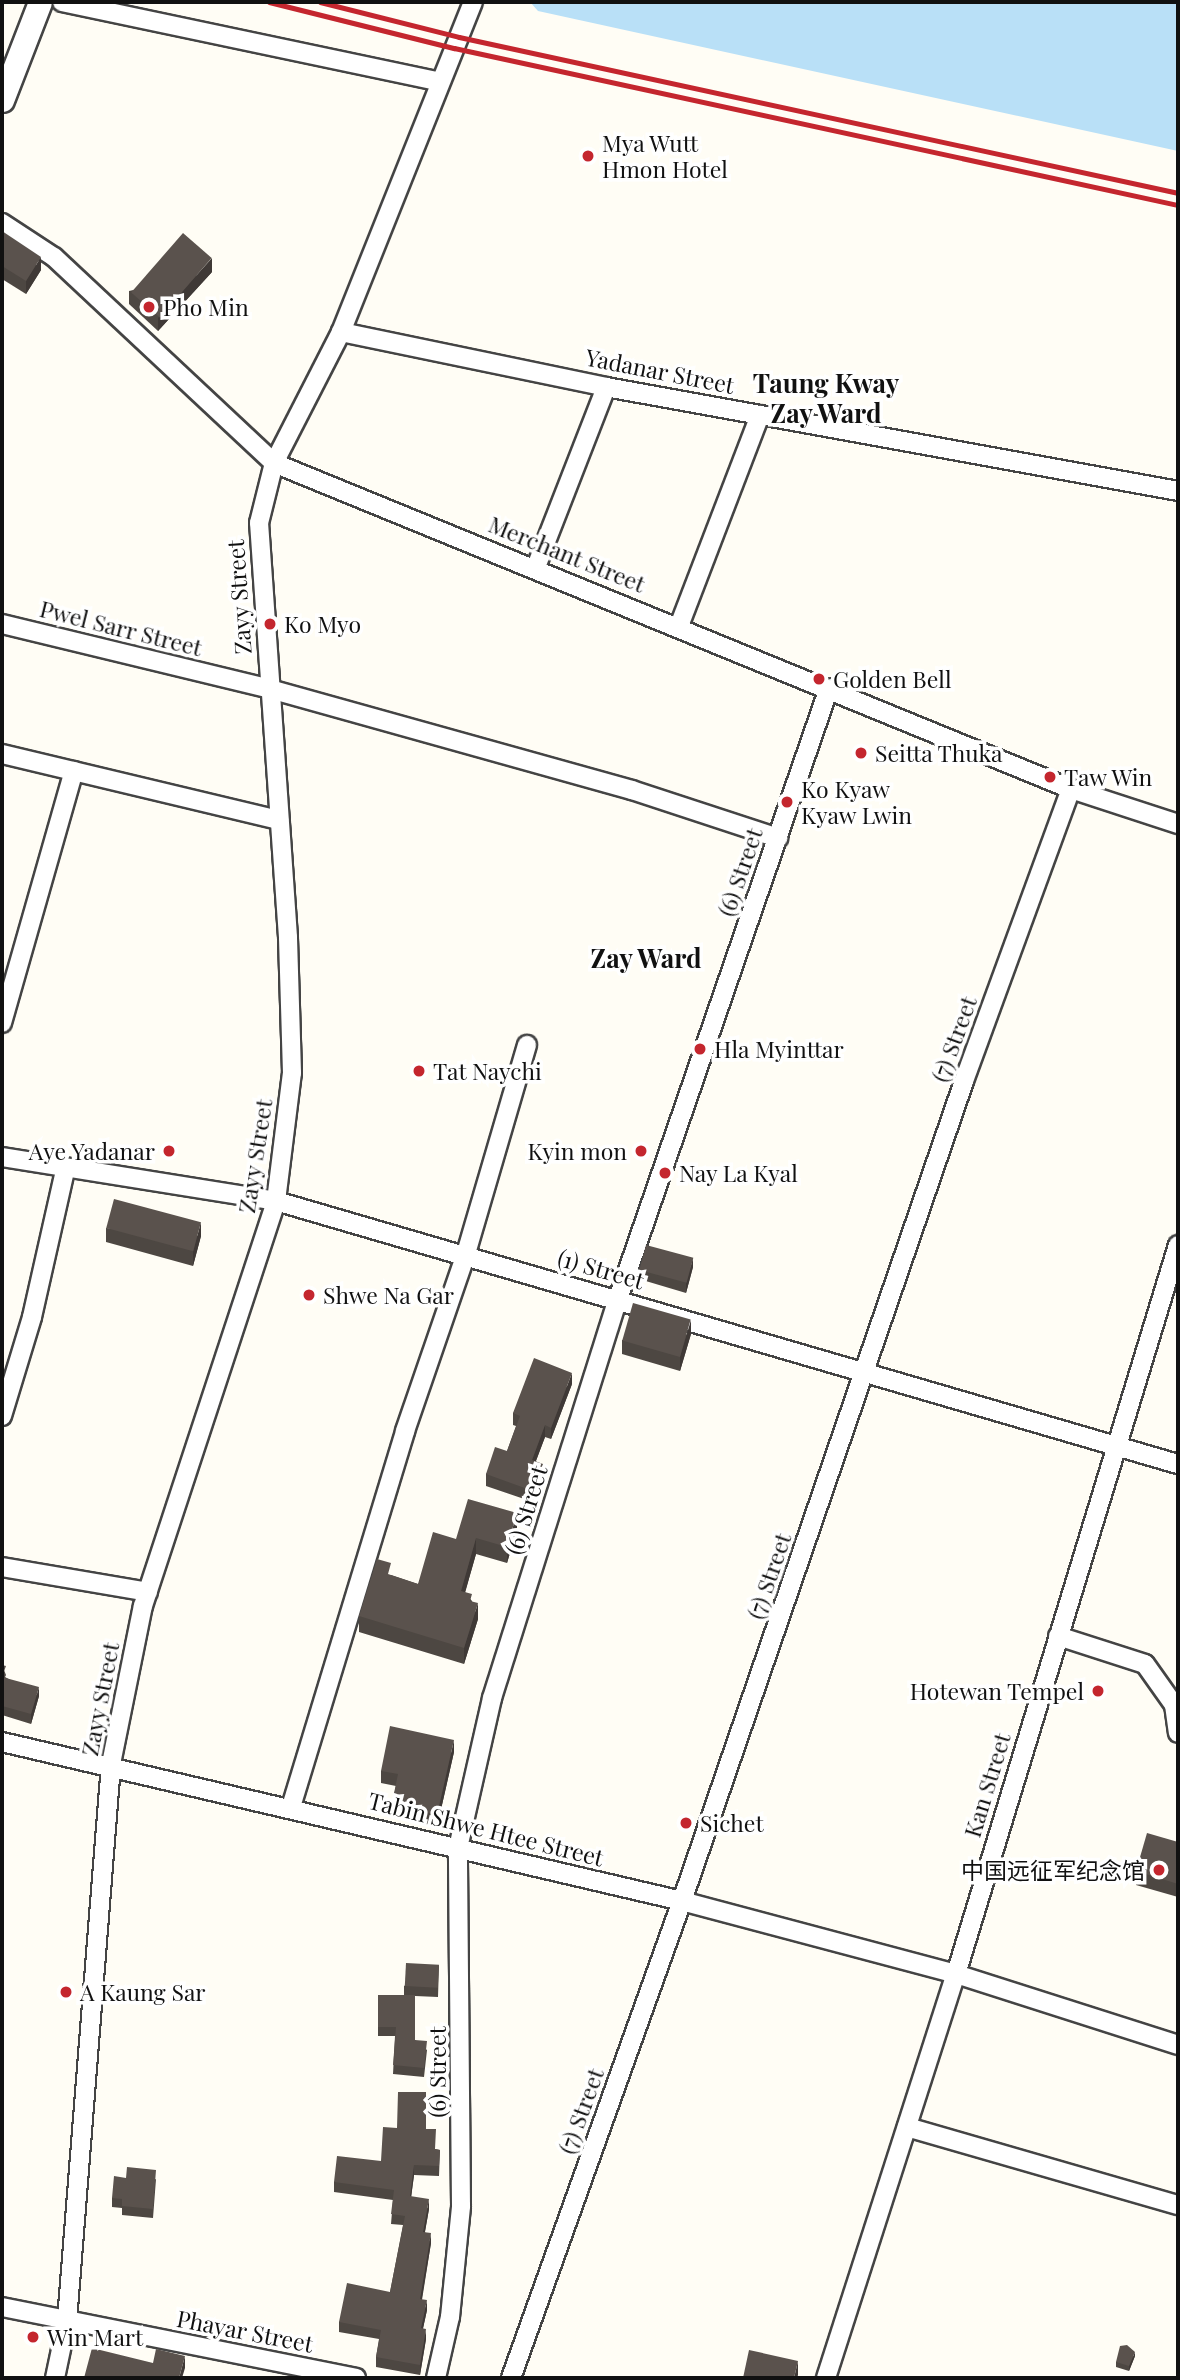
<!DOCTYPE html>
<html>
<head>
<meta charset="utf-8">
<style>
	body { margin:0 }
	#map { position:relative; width:1180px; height:2380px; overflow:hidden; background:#fffdf5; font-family:"Playfair Display","Noto Sans SC",serif }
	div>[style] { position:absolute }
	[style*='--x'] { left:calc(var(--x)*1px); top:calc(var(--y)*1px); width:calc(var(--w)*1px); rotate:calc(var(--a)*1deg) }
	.water>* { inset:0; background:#b9e0f7 }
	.roads { filter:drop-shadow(2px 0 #444) drop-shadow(-2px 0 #444) drop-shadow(0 2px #444) drop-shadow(0 -2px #444) }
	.minor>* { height:18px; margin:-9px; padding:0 9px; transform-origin:9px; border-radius:9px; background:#fff }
	.tertiary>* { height:23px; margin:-11.5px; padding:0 11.5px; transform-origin:11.5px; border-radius:11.5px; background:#fff }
	.rail>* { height:5px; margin:-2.5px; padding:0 2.5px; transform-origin:2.5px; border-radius:2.5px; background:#c4262e }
	.wall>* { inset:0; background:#4d4742 }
	.shaded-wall>* { inset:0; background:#3f3936 }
	.building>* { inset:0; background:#5a524d; transform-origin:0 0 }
	.dots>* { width:19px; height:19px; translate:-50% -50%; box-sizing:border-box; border:4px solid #fff; border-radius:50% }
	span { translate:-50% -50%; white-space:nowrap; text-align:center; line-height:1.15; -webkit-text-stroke:7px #fff; paint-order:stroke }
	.poi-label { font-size:23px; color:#111 }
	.left { translate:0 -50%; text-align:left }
	.right { translate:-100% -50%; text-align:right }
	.street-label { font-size:23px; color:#111 }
	.quarter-label { font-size:26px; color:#111; font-weight:700 }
	.frame { position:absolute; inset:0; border:4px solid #111; pointer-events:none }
</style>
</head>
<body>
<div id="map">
	<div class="water">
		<div style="clip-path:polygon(530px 2px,1178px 2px,1178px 151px,538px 11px)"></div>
	</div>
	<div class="roads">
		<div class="minor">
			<div style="--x:62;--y:2;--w:386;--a:11.9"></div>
			<div style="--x:2;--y:223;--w:62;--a:33.2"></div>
			<div style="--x:54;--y:257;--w:301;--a:43.1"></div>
			<div style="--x:274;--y:463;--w:861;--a:22.25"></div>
			<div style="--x:1071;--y:789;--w:113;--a:18.1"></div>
			<div style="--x:341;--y:332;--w:271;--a:11.7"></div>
			<div style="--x:606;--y:387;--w:581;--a:10.3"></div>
			<div style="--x:536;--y:567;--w:193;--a:-68.7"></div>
			<div style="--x:2;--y:624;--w:276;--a:13.6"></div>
			<div style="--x:270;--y:689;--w:376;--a:15.6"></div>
			<div style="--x:632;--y:790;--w:154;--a:18.2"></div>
			<div style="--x:679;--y:626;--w:226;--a:-69"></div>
			<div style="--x:2;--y:754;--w:285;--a:13.4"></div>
			<div style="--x:2;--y:1023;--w:262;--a:-74.1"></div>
			<div style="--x:2;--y:1157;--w:278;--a:9.1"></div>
			<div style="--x:276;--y:1201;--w:940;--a:16.26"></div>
			<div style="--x:2;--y:1416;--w:103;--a:-73.1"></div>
			<div style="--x:32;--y:1317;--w:151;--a:-77.3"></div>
			<div style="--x:2;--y:1567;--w:148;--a:9.7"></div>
			<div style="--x:1058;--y:1636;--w:91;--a:17.8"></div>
			<div style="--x:1145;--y:1664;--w:50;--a:54.7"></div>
			<div style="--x:1174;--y:1705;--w:28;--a:82"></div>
			<div style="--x:2;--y:1742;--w:698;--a:13.16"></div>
			<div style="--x:682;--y:1901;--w:284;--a:14.9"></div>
			<div style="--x:956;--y:1974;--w:233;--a:17.7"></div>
			<div style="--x:291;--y:1807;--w:393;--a:-73.1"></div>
			<div style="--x:405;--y:1431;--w:184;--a:-71"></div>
			<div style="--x:465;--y:1257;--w:221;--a:-73.7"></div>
			<div style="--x:907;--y:2127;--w:282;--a:16.1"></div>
			<div style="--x:2;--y:2307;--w:361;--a:11.3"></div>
			<div style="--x:55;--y:2378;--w:58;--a:-78.1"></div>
			<div style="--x:67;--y:2321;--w:559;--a:-85.48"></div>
			<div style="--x:111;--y:1764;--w:161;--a:-78.6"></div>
			<div style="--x:143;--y:1606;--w:426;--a:-71.8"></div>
			<div style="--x:276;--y:1201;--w:129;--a:-82.9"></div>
			<div style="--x:292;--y:1073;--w:136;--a:-91.7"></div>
			<div style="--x:288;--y:937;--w:415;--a:-94"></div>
			<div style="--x:259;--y:523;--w:62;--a:-76"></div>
			<div style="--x:274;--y:463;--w:147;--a:-62.9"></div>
			<div style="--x:341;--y:332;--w:355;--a:-68.2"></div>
			<div style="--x:436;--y:2378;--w:63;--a:-77.1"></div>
			<div style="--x:450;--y:2317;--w:112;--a:-84.3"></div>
			<div style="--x:461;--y:2206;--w:358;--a:-90.5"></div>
			<div style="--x:458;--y:1848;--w:154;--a:-77.2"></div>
			<div style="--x:492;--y:1698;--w:418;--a:-72.5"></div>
			<div style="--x:618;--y:1299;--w:646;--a:-70.95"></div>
			<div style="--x:511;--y:2378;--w:507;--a:-70.28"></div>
			<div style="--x:682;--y:1901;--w:867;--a:-71.02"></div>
			<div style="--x:964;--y:1081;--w:311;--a:-69.9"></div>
			<div style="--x:826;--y:2378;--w:424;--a:-72.2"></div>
			<div style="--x:956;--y:1974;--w:762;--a:-73.06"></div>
		</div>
		<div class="tertiary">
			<div style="--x:2;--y:100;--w:105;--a:-68.8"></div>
		</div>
	</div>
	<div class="rail">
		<div style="--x:269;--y:2;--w:191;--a:14"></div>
		<div style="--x:454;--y:48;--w:741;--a:12.24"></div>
		<div style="--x:320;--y:2;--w:143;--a:14.1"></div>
		<div style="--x:459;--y:37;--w:736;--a:12.24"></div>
	</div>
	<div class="wall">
		<div style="clip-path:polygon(2px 231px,41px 270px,26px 294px,2px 279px)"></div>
		<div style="clip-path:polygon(212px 272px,158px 331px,129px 304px,129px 291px)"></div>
		<div style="clip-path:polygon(106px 1228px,201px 1236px,193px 1266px,106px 1242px)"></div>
		<div style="clip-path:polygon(693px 1267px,686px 1293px,639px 1279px,639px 1270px)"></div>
		<div style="clip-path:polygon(691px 1334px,680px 1371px,622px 1354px,622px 1340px)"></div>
		<div style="clip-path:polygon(572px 1384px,551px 1439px,545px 1437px,536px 1461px,543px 1475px,533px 1502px,486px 1486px,486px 1474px,507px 1451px,516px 1426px,513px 1425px,513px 1413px)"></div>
		<div style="clip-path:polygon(517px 1529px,507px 1563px,476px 1554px,465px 1592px,472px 1601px,478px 1619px,464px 1664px,359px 1632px,359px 1616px,391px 1575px,418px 1584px,456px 1539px)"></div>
		<div style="clip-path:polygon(2px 1665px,6px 1675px,5px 1677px,39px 1696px,31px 1724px,2px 1715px)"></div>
		<div style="clip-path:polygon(454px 1752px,437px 1827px,392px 1815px,392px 1803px,396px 1786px,381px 1783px,381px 1771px)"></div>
		<div style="clip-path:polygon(1178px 1842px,1178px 1897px,1136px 1885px,1136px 1871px)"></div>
		<div style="clip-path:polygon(439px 1965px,438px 1997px,415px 1996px,415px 2040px,427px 2050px,424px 2077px,393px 2074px,395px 2036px,378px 2036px,378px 1995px,404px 1995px,404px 1986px)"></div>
		<div style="clip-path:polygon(426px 2129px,435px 2149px,440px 2150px,439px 2176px,414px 2175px,411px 2197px,429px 2209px,425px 2232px,431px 2243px,422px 2300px,427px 2310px,423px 2328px,426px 2339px,420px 2375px,376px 2367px,376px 2357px,379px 2339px,339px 2332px,339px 2322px,390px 2292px,403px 2225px,391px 2224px,393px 2200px,334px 2192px,334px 2182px,381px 2161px)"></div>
		<div style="clip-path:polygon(156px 2179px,153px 2218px,122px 2215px,122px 2208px,112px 2207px,112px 2198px)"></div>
		<div style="clip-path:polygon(1135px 2356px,1129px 2371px,1116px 2367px,1116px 2362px)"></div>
	</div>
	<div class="shaded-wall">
		<div style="clip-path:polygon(41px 257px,41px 270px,26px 294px,26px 281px)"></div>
		<div style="clip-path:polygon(212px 258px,212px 272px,158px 331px,158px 318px)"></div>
		<div style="clip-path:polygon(201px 1222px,201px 1236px,193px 1266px,193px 1252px)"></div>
		<div style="clip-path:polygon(693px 1258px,693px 1267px,686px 1293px,686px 1283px)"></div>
		<div style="clip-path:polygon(691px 1320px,691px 1334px,680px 1371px,680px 1357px)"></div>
		<div style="clip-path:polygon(572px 1373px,572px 1384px,551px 1439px,551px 1428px)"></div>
		<div style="clip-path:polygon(545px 1425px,545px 1437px,532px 1471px,532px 1460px)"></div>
		<div style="clip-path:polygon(543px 1464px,543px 1475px,533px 1502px,533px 1491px)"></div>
		<div style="clip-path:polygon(517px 1513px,517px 1529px,507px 1563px,507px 1547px)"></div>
		<div style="clip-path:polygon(476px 1538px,476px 1554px,461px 1607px,461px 1591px)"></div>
		<div style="clip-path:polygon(478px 1603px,478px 1619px,464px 1664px,464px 1648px)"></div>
		<div style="clip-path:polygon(39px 1687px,39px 1696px,31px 1724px,31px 1714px)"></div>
		<div style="clip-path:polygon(454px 1740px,454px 1752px,437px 1827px,437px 1815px)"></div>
		<div style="clip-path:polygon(414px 2165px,414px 2175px,410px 2206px,410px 2196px)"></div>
		<div style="clip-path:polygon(429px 2199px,429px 2209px,423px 2242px,423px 2232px)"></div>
		<div style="clip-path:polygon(431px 2233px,431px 2243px,420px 2309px,420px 2299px)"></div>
		<div style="clip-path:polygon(427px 2300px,427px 2310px,421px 2338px,421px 2328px)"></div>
		<div style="clip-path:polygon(426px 2329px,426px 2339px,420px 2375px,420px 2365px)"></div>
		<div style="clip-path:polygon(1135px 2352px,1135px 2356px,1129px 2371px,1129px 2366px)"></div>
		<div style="clip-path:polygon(185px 2356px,185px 2368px,182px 2378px,179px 2378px)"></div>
		<div style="clip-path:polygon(798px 2361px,798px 2375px,797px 2378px,794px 2378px)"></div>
	</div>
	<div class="building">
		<div style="clip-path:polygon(2px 231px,41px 257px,26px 281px,2px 266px)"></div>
		<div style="left:183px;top:233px;width:38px;height:79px;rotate:41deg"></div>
		<div style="left:114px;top:1199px;width:90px;height:30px;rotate:15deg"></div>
		<div style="left:646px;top:1245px;width:49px;height:26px;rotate:15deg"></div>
		<div style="left:633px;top:1303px;width:60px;height:39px;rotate:16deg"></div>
		<div style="clip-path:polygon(534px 1358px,572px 1373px,551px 1428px,545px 1425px,532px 1460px,543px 1464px,533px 1491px,486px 1474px,495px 1447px,507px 1451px,520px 1416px,513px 1413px)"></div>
		<div style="clip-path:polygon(468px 1499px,517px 1513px,507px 1547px,476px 1538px,461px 1591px,472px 1594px,470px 1601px,478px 1603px,464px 1648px,359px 1616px,377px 1559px,391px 1563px,388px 1574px,418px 1584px,433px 1532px,456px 1539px)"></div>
		<div style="clip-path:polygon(2px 1665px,6px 1666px,2px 1677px,39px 1687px,31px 1714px,2px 1706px)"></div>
		<div style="clip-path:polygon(390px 1726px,454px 1740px,437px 1815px,392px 1803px,398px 1774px,381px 1771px)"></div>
		<div style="clip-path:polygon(1147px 1833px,1178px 1842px,1178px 1884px,1136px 1871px)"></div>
		<div style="left:406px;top:1963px;width:33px;height:23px;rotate:3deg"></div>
		<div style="clip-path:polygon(378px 1995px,415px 1995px,415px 2040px,427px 2041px,424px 2068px,393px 2065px,396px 2027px,378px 2027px)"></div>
		<div style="clip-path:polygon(398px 2092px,426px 2092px,426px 2129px,436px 2129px,435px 2149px,440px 2150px,439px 2166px,414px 2165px,410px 2196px,429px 2199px,423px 2232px,431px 2233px,420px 2299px,427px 2300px,421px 2328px,426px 2329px,420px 2365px,376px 2357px,381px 2330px,339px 2322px,347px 2283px,390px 2292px,405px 2216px,391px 2214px,394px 2190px,334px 2182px,337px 2156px,381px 2161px,383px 2127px,397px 2128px)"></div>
		<div style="clip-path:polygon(127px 2167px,156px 2170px,153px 2209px,122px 2206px,122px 2199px,112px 2198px,114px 2176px,126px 2178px)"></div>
		<div style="clip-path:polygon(1127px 2345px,1135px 2352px,1129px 2366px,1116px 2362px,1120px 2346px)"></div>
		<div style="clip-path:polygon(92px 2348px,153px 2363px,156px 2349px,185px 2356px,179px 2378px,84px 2378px)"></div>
		<div style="clip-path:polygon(749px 2350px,798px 2361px,794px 2378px,743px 2378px)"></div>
	</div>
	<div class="dots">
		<div style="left:588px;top:156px;background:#c4262e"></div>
		<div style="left:149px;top:307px;background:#c4262e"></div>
		<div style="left:270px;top:624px;background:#c4262e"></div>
		<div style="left:819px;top:679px;background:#c4262e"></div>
		<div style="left:861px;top:753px;background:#c4262e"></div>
		<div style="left:1050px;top:777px;background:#c4262e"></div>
		<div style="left:787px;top:802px;background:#c4262e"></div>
		<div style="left:700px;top:1049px;background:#c4262e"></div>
		<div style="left:419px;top:1071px;background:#c4262e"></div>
		<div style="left:169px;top:1151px;background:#c4262e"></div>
		<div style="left:641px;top:1151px;background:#c4262e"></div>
		<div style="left:665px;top:1173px;background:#c4262e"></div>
		<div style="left:309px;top:1295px;background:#c4262e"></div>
		<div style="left:1098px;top:1691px;background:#c4262e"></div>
		<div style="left:686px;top:1823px;background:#c4262e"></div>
		<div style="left:1159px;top:1870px;background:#c4262e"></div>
		<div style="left:66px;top:1992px;background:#c4262e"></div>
		<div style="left:33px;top:2337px;background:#c4262e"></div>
	</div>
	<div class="poi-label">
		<span class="left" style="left:602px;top:156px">Mya Wutt<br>Hmon Hotel</span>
		<span class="left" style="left:163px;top:307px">Pho Min</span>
		<span class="left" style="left:284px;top:624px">Ko Myo</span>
		<span class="left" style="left:833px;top:679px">Golden Bell</span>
		<span class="left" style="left:875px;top:753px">Seitta Thuka</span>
		<span class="left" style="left:1064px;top:777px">Taw Win</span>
		<span class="left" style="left:801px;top:802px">Ko Kyaw<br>Kyaw Lwin</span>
		<span class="left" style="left:714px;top:1049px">Hla Myinttar</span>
		<span class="left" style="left:433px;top:1071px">Tat Naychi</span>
		<span class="right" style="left:155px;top:1151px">Aye Yadanar</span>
		<span class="right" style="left:627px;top:1151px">Kyin mon</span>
		<span class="left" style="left:679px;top:1173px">Nay La Kyal</span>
		<span class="left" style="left:323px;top:1295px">Shwe Na Gar</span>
		<span class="right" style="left:1084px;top:1691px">Hotewan Tempel</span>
		<span class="left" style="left:700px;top:1823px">Sichet</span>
		<span class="right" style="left:1145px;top:1870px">中国远征军纪念馆</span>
		<span class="left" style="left:80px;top:1992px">A Kaung Sar</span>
		<span class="left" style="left:47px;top:2337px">Win Mart</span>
	</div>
	<div class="street-label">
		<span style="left:660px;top:371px;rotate:11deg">Yadanar Street</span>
		<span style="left:567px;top:554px;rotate:22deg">Merchant Street</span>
		<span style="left:239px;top:597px;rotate:-94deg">Zayy Street</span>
		<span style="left:121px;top:628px;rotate:14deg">Pwel Sarr Street</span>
		<span style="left:740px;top:872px;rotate:-71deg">(6) Street</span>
		<span style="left:954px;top:1039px;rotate:-70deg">(7) Street</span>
		<span style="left:255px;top:1156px;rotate:-81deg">Zayy Street</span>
		<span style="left:601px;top:1269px;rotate:16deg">(1) Street</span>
		<span style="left:526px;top:1510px;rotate:-73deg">(6) Street</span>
		<span style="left:769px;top:1576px;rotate:-71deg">(7) Street</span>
		<span style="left:100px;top:1699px;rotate:-79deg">Zayy Street</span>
		<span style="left:987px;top:1785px;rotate:-73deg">Kan Street</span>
		<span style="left:486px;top:1829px;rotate:14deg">Tabin Shwe Htee Street</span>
		<span style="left:437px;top:2072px;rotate:-90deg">(6) Street</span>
		<span style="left:581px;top:2111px;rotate:-70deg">(7) Street</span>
		<span style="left:245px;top:2331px;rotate:11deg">Phayar Street</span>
	</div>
	<div class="quarter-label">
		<span style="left:826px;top:398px">Taung Kway<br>Zay Ward</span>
		<span style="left:646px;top:958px">Zay Ward</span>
	</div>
	<div class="frame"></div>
</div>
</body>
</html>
